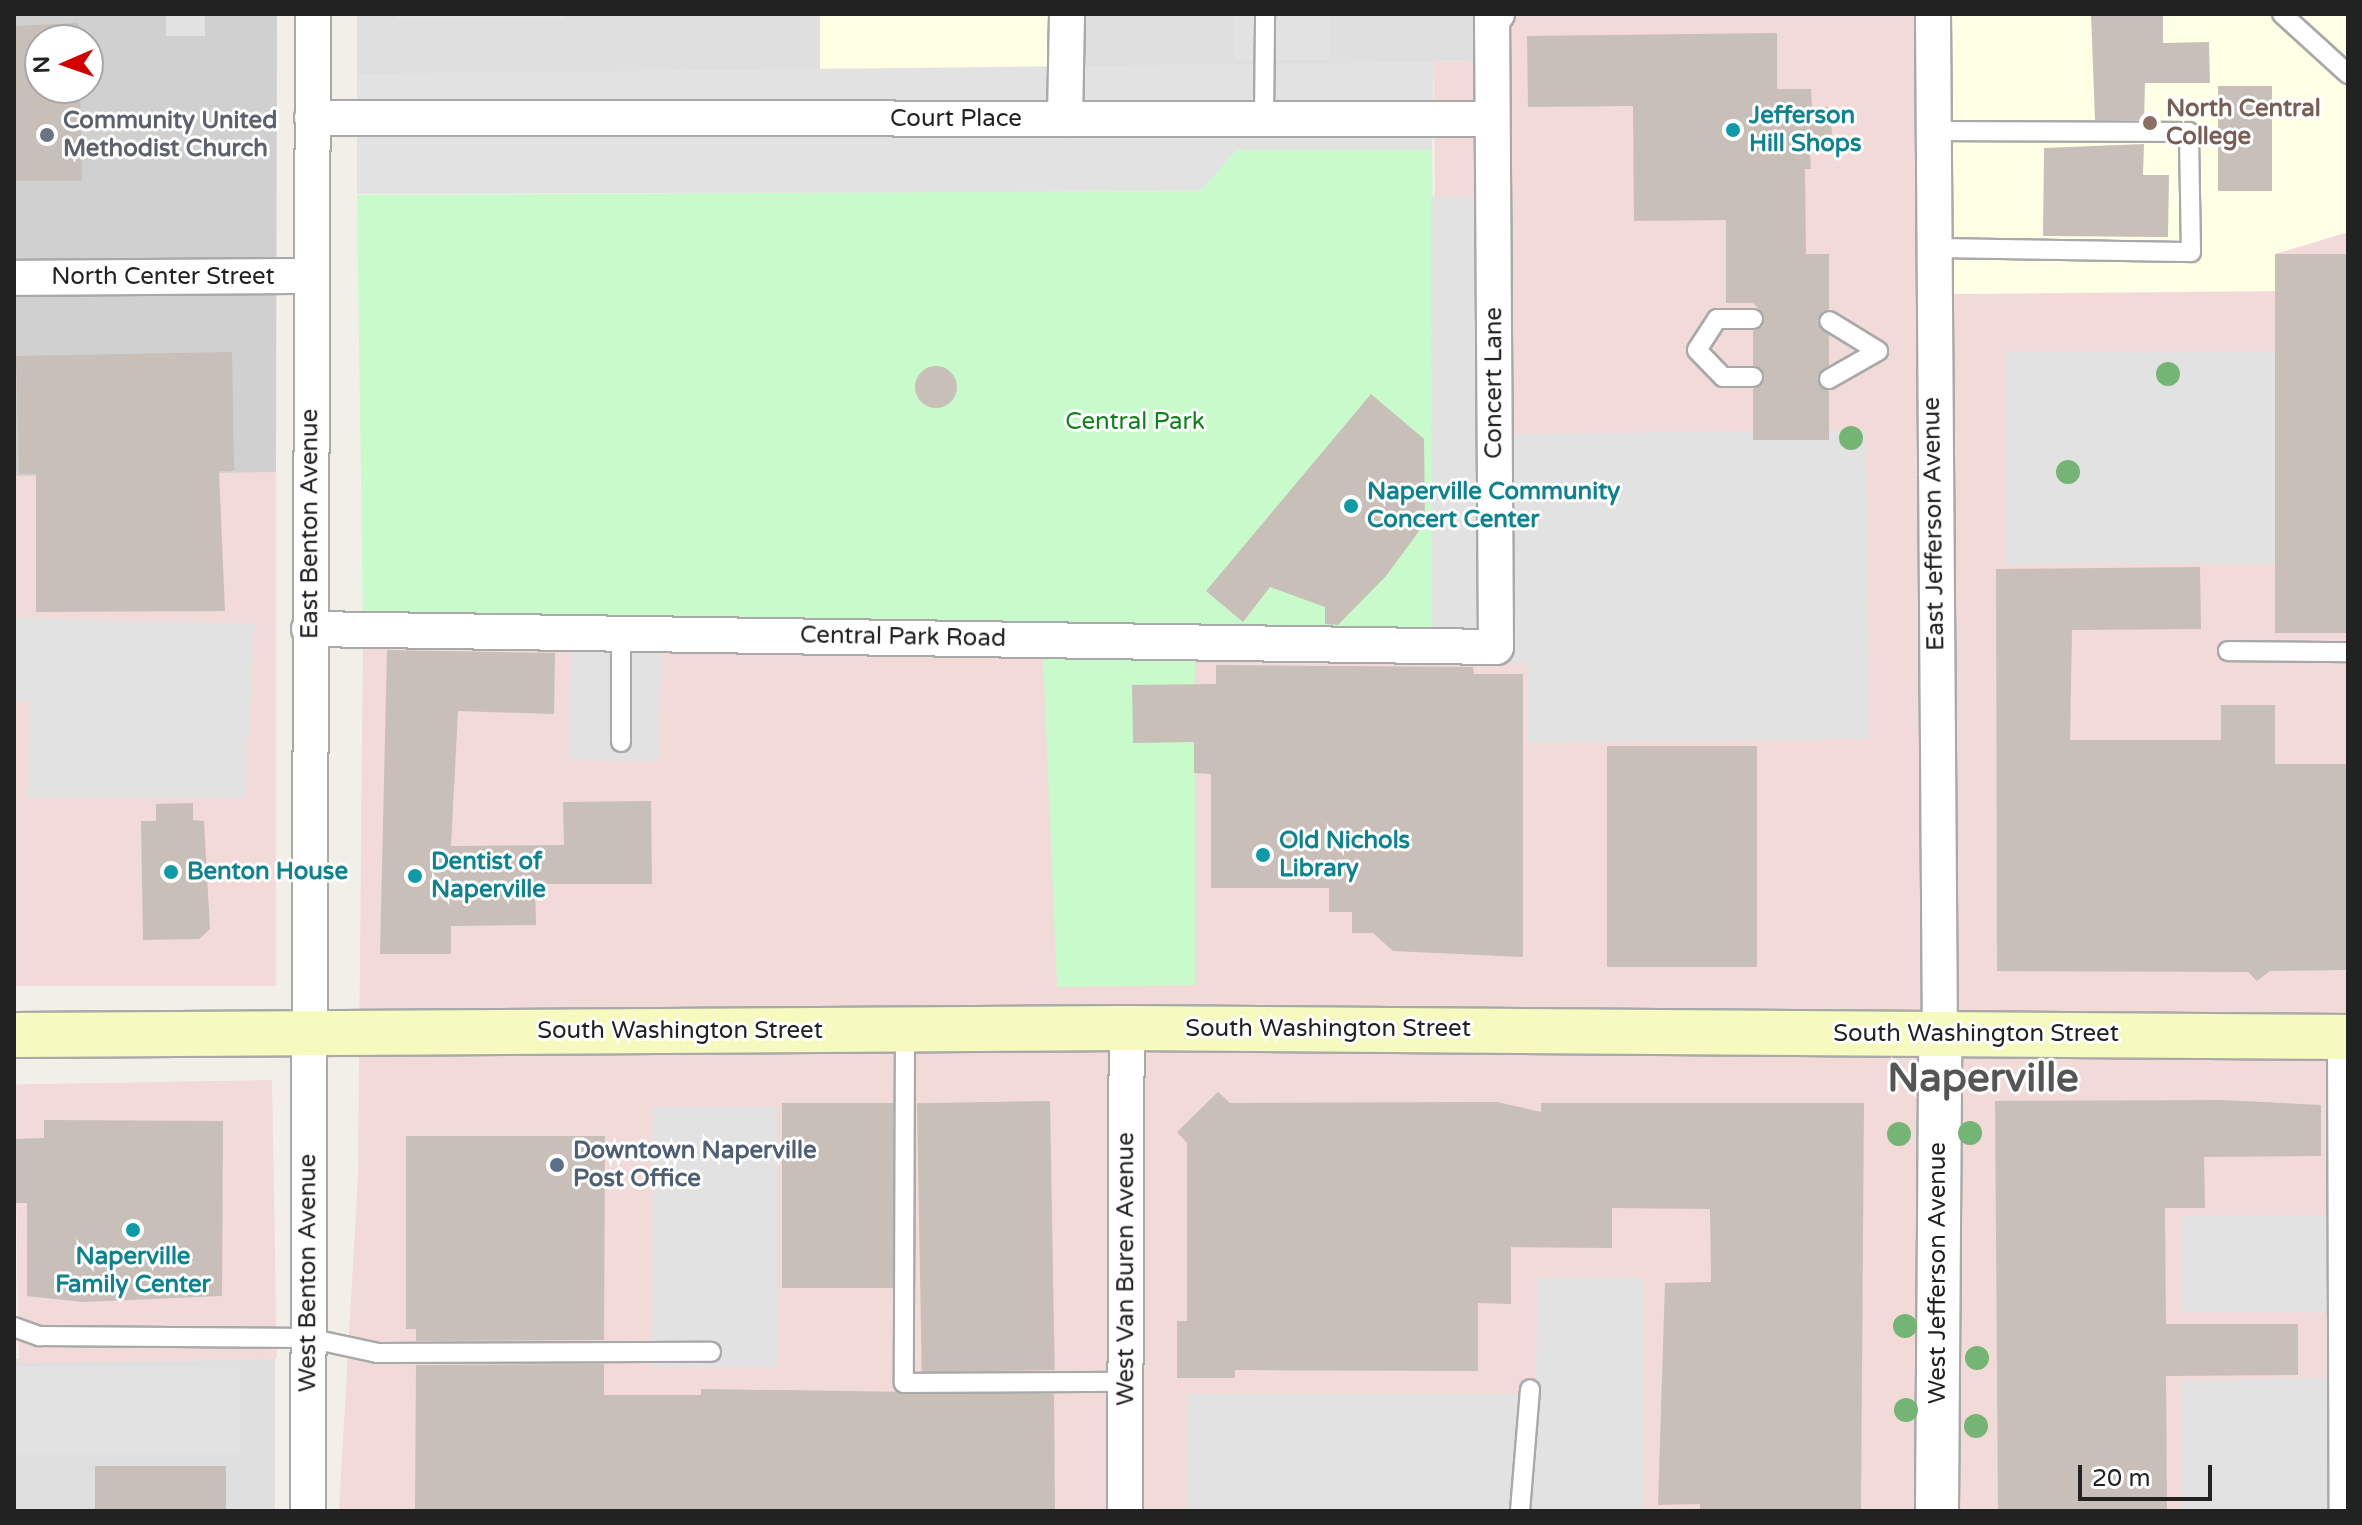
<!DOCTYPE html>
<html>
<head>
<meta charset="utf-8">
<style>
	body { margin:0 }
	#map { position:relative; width:2362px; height:1525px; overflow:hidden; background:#f2efe9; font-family:"Varela Round",sans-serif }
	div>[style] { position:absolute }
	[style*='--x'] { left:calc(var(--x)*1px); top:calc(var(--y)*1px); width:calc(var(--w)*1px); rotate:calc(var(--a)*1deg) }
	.residential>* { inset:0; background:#e0dfdf; transform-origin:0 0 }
	.commercial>* { inset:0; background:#f2dad9; transform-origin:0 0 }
	.education>* { inset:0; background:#ffffe5; transform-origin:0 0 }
	.religious>* { inset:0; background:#d0d0d0 }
	.park>* { inset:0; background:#c8facc }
	.parking>* { inset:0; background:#e2e2e2; transform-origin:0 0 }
	.building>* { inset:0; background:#c7bfb8; transform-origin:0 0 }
	.round { border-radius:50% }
	.roads { filter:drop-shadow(2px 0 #a9a9a9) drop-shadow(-2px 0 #a9a9a9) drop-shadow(0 2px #a9a9a9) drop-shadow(0 -2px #a9a9a9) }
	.service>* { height:18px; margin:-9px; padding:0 9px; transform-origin:9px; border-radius:9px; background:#fff }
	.minor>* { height:34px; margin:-17px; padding:0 17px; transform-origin:17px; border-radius:17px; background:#fff }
	.tertiary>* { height:42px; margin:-21px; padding:0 21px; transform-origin:21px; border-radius:21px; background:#fff }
	.secondary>* { height:44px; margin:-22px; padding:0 22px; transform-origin:22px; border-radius:22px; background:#f7fabf }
	.trees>* { width:24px; height:24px; margin:-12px; border-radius:50%; background:#74b475 }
	.dots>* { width:22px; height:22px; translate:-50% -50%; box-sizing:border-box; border:4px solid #fff; border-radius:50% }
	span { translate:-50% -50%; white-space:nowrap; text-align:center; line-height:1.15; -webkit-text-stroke:6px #fff; paint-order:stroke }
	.education-label { font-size:24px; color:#785e54; font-weight:700 }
	.left { translate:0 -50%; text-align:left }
	.culture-label { font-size:24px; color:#0d838f; font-weight:700 }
	.street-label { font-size:24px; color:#222 }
	.worship-label { font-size:24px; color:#5b616d; font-weight:700 }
	.park-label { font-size:24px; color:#0c8416 }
	.service-label { font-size:24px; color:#4e5e75; font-weight:700 }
	.town-label { font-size:40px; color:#555; font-weight:700 }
	.frame { position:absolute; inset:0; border:16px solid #222; pointer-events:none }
	.north { position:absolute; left:24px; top:24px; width:80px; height:80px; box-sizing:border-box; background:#fff; border:2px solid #a7a7a7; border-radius:50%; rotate:268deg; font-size:22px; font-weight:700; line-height:32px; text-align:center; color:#222 }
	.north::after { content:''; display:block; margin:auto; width:28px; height:36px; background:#d40000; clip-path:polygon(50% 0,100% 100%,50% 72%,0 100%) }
	.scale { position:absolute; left:2078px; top:1465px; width:134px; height:36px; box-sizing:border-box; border:4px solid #222; border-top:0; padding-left:10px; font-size:24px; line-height:28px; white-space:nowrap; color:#222; -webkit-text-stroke:6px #fff; paint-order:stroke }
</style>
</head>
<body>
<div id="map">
	<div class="residential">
		<div style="left:357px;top:14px;width:463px;height:60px"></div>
		<div style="clip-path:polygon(1074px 14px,1475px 14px,1475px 61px,1074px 69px)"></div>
		<div style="left:275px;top:1359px;width:152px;height:261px;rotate:90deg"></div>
	</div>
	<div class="commercial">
		<div style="clip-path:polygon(1475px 14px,1951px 14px,1953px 294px,2275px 291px,2275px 254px,2348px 232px,2348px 1511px,339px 1511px,358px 1176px,363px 626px,1043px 635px,1194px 985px,1195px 645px,1438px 645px,1434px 62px,1474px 61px)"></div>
		<div style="left:276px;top:472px;width:514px;height:262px;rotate:90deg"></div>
		<div style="left:272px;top:1080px;width:279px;height:258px;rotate:89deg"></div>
	</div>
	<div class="education">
		<div style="left:820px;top:14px;width:254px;height:55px"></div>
		<div style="clip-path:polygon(1951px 14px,2348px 14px,2348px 232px,2275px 254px,2275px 291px,1952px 294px)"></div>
	</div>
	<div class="religious">
		<div style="clip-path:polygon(evenodd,14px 14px,277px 14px,276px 472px,14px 476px,14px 14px,40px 40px,88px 40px,88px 88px,40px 88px,40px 40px)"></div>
	</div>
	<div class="park">
		<div style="clip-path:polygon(1237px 150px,1432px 150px,1438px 645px,1195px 645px,1195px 985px,1057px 987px,1042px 635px,363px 626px,357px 195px,1200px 191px)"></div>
	</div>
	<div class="parking">
		<div style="left:166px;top:14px;width:39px;height:22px"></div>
		<div style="clip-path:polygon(397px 14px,564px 14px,564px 20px,397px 19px)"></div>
		<div style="left:1235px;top:14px;width:94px;height:46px"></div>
		<div style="clip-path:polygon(1434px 62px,1432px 150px,1237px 150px,1200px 191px,357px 194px,357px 74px)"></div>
		<div style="clip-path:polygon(1431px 196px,1496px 197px,1496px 434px,1866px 430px,1870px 739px,1527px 743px,1527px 664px,1496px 663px,1432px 636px)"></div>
		<div style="left:2275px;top:352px;width:212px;height:270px;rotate:90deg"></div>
		<div style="clip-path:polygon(14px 617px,255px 624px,245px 798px,28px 798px,29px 701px,14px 701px)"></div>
		<div style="left:571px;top:649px;width:90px;height:111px;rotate:1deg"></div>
		<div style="left:651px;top:1107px;width:126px;height:260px"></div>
		<div style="left:2338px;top:1216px;width:96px;height:157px;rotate:90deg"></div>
		<div style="clip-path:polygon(1537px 1278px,1643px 1278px,1643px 1511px,1187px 1511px,1187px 1394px,1536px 1394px)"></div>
		<div style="clip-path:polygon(2338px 1316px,2348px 1316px,2348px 1511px,2182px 1511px,2182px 1381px,2338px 1377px)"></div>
		<div style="left:14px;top:1367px;width:226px;height:86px"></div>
	</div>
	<div class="building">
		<div style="clip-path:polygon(2091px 14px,2163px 14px,2163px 43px,2209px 42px,2210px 83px,2145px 83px,2144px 120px,2095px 120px)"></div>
		<div style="clip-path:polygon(78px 23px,79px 40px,40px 40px,40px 88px,80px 88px,82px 181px,14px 181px,14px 26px)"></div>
		<div style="clip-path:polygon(1777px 33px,1777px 89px,1811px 89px,1812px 107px,1831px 107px,1832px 152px,1810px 152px,1811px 169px,1805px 169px,1806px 254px,1829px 254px,1829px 309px,1817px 321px,1829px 335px,1829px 365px,1817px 378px,1829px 391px,1829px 440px,1753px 440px,1753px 389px,1765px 378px,1753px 365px,1753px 331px,1763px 326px,1764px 314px,1753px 303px,1726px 303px,1726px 220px,1634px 221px,1633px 106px,1528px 107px,1527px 36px)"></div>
		<div style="left:2218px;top:86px;width:54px;height:105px"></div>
		<div style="clip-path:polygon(2144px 144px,2143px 175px,2169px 175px,2168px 237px,2043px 236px,2044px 148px)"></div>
		<div style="left:2275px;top:254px;width:73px;height:379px"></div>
		<div style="clip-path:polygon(232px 352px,234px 471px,219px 471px,225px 611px,36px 612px,36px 474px,19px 474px,16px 356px)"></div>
		<div class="round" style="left:915px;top:366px;width:42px;height:42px"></div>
		<div style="clip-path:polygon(1371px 394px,1424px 439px,1425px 523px,1386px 576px,1338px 625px,1325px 624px,1325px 607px,1270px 587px,1243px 622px,1206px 591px)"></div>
		<div style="clip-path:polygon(2200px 567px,2201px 629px,2072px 630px,2070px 740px,2221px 740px,2221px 705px,2275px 705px,2275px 764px,2348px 764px,2348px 970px,2270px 971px,2257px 981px,2248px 972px,1997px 971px,1996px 569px)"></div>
		<div style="clip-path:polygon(387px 650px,555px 653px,554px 714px,458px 711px,451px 846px,564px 845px,563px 802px,651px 801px,652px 884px,535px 884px,536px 925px,451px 926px,451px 954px,380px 954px)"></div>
		<div style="clip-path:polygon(1216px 665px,1473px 667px,1474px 674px,1523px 674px,1523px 957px,1393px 951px,1373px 933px,1352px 933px,1352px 912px,1329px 912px,1329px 888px,1211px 888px,1211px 774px,1194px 773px,1194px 742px,1133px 743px,1132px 685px,1216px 684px)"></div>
		<div style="left:1607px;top:746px;width:150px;height:221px"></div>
		<div style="clip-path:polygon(193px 803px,193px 820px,204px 821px,210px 929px,199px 939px,143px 940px,141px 821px,156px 821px,156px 804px)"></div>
		<div style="clip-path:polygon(1218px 1092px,1230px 1103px,1497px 1102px,1541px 1112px,1541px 1103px,1864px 1103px,1861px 1511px,1700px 1511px,1700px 1504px,1658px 1505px,1665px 1283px,1711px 1282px,1710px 1209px,1612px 1208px,1612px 1248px,1511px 1247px,1511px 1304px,1478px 1303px,1478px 1371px,1235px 1370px,1235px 1378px,1177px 1378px,1177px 1321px,1187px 1321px,1187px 1143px,1177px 1132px)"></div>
		<div style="clip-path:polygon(2223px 1100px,2321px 1105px,2321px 1156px,2204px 1157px,2205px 1208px,2165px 1208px,2166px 1324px,2298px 1324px,2298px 1375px,2166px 1376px,2167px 1510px,1998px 1511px,1995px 1101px)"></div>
		<div style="left:1050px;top:1101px;width:269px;height:133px;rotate:89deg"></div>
		<div style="left:893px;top:1103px;width:185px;height:111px;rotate:90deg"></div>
		<div style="clip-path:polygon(44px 1120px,223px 1121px,222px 1296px,83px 1302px,27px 1296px,27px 1203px,14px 1203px,14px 1139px,44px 1138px)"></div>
		<div style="clip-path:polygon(406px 1136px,605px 1136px,604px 1340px,416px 1341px,416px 1329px,406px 1329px)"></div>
		<div style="clip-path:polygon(604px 1364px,604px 1395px,701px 1395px,701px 1389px,1054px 1394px,1055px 1511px,415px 1511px,416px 1365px)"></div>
		<div style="left:95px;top:1466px;width:131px;height:45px"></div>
	</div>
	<div class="roads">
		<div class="service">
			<div style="--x:2282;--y:14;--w:89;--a:42.3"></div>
			<div style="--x:1264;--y:118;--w:104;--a:-89.4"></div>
			<div style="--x:1931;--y:248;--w:260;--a:0.9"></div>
			<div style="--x:2191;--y:252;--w:120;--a:-91"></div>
			<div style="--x:2189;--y:132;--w:257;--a:-179.8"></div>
			<div style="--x:1753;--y:377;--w:30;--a:180"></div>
			<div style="--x:1723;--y:377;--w:37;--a:-134"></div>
			<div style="--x:1697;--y:350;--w:37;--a:-57"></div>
			<div style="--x:1717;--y:319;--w:36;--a:0"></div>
			<div style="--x:1829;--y:379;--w:56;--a:-29.7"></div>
			<div style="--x:1878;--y:351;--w:57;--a:-148.5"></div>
			<div style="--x:621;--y:634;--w:108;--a:90"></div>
			<div style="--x:2228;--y:651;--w:120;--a:0.5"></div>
			<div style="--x:905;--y:1029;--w:354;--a:90.2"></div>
			<div style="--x:904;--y:1383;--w:221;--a:-0.3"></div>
			<div style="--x:2337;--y:1037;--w:474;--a:89.8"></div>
			<div style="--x:14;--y:1327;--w:27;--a:20"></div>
			<div style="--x:39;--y:1336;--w:269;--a:0.4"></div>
			<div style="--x:308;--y:1338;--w:72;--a:12.1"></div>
			<div style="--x:378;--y:1353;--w:333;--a:-0.2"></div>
			<div style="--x:1520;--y:1511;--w:122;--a:-85.3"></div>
		</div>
		<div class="minor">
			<div style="--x:1933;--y:14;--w:1020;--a:89.61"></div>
			<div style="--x:312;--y:118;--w:1180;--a:0.05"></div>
			<div style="--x:1065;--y:119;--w:105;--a:-88.9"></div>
			<div style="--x:14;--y:278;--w:298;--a:-0.4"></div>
			<div style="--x:309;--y:629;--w:1187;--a:0.87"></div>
			<div style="--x:1496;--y:647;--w:628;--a:-90.36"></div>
			<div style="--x:1492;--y:19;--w:7;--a:-45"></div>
			<div style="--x:308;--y:1511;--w:1497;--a:-89.81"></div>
			<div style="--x:1125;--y:1511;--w:483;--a:-89.8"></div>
		</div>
		<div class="tertiary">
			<div style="--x:1937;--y:1511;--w:477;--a:-89.6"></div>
		</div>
		<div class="secondary">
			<div style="--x:14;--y:1035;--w:1113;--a:-0.36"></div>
			<div style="--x:1127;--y:1028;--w:1221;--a:0.42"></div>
		</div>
	</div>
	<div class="trees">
		<div style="left:2168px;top:374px"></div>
		<div style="left:1851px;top:438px"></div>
		<div style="left:2068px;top:472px"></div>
		<div style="left:1970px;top:1133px"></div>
		<div style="left:1899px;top:1134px"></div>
		<div style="left:1905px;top:1326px"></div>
		<div style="left:1977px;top:1358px"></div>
		<div style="left:1906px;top:1410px"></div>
		<div style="left:1976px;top:1426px"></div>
	</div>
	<div class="dots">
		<div style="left:2150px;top:123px;background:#8d6e63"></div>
		<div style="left:1733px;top:130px;background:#0f9aa8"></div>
		<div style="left:47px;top:135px;background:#6b7280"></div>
		<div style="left:1351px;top:506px;background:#0f9aa8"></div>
		<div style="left:1263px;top:855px;background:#0f9aa8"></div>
		<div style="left:171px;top:872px;background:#0f9aa8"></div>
		<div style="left:415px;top:876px;background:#0f9aa8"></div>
		<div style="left:557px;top:1165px;background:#5c6f8a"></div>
		<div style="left:133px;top:1230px;background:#0f9aa8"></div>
	</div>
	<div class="education-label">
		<span class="left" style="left:2166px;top:123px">North Central<br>College</span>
	</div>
	<div class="culture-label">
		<span class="left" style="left:1749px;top:130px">Jefferson<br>Hill Shops</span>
		<span class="left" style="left:1367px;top:506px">Naperville Community<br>Concert Center</span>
		<span class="left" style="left:1279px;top:855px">Old Nichols<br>Library</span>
		<span class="left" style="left:431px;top:876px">Dentist of<br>Naperville</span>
		<span class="left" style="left:187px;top:872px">Benton House</span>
		<span style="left:133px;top:1271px">Naperville<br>Family Center</span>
	</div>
	<div class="street-label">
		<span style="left:956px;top:119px">Court Place</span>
		<span style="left:163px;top:277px">North Center Street</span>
		<span style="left:1494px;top:383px;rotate:-90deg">Concert Lane</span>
		<span style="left:310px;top:524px;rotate:-90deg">East Benton Avenue</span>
		<span style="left:1934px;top:524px;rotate:-91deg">East Jefferson Avenue</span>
		<span style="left:903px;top:637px;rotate:1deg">Central Park Road</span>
		<span style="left:1328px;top:1029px">South Washington Street</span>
		<span style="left:680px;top:1031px">South Washington Street</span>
		<span style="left:1976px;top:1034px">South Washington Street</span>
		<span style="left:1126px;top:1269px;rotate:-90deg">West Van Buren Avenue</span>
		<span style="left:308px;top:1273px;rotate:-90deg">West Benton Avenue</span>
		<span style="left:1938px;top:1273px;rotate:-90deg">West Jefferson Avenue</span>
	</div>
	<div class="worship-label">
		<span class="left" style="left:63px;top:135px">Community United<br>Methodist Church</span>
	</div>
	<div class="park-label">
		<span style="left:1135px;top:422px">Central Park</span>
	</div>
	<div class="service-label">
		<span class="left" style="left:573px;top:1165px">Downtown Naperville<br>Post Office</span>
	</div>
	<div class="town-label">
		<span style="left:1983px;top:1078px">Naperville</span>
	</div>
	<div class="frame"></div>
	<div class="north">N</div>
	<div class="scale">20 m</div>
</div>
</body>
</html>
